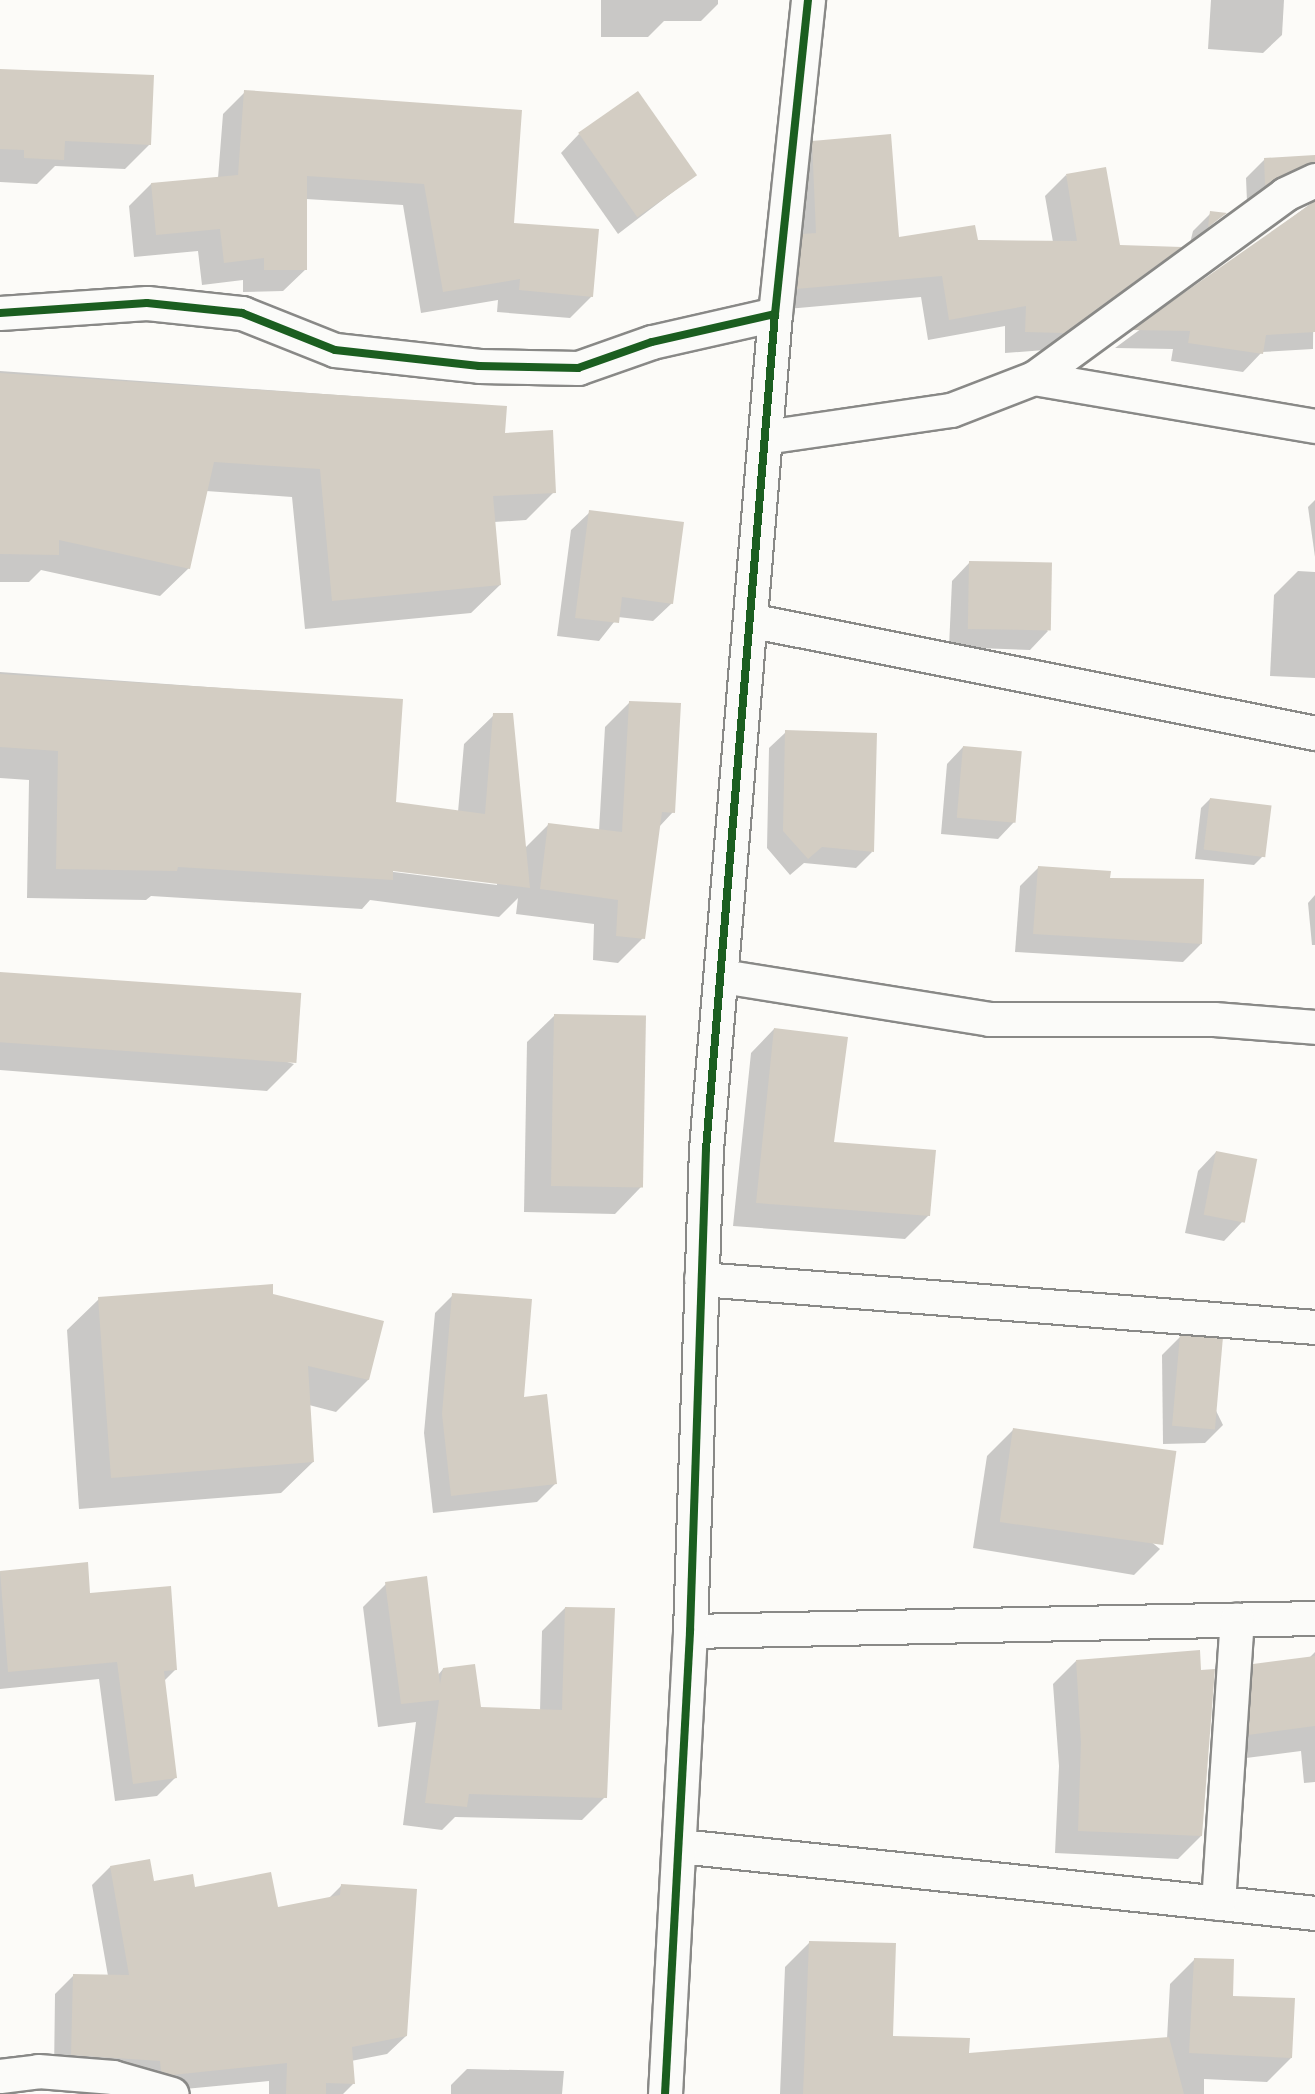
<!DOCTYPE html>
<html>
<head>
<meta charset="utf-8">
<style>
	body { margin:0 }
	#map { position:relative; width:1315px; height:2094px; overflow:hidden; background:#fcfbf8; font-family:Mynerve,sans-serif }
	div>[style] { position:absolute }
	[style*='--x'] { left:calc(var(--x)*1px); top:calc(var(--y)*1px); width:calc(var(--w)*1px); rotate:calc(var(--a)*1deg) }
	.shadow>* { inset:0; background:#0003 }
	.building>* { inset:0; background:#d3cdc3; transform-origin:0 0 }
	.roads { filter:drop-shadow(2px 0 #898987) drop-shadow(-2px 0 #898987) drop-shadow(0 2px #898987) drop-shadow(0 -2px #898987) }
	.minor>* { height:33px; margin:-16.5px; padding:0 16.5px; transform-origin:16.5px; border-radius:16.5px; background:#fbfbf9 }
	.cycleway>* { height:8px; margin:-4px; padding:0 4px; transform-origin:4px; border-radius:4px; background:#1b5e20 }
	span { translate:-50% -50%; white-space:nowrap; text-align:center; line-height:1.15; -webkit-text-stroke:6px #fdfcf7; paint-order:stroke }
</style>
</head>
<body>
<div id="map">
	<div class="shadow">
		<div style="clip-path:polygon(601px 0,718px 0,718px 4px,701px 21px,664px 21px,648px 37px,601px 37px)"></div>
		<div style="clip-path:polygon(1211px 0,1284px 0,1282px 35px,1263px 53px,1208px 49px)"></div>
		<div style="clip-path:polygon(0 70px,150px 144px,125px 169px,55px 166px,37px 184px,0 182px)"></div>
		<div style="clip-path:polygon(245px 92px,512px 224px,592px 296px,570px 318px,497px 312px,498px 300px,421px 313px,403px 205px,306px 199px,306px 269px,283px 291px,243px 292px,243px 280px,202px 285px,198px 251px,134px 257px,129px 206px,151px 184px,218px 178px,223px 114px)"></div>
		<div style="clip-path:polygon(579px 134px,695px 175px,618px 234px,561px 153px)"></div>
		<div style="clip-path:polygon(813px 143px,898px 239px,1053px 242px,1045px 196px,1066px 175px,1118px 247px,1178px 248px,1045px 350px,1005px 353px,1005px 326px,928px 340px,921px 297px,776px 310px,791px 164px)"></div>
		<div style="clip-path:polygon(1315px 156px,1313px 349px,1262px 352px,1243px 372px,1171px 361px,1173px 349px,1115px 348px,1313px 202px,1314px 190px,1247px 202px,1246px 178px,1264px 160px)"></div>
		<div style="clip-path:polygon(1211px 213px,1224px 214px,1190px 243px,1193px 231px)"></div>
		<div style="clip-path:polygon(0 371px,505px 407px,503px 434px,554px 492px,526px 520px,494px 522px,500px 585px,471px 613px,305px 629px,292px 497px,206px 491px,189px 568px,160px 596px,41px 570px,29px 582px,0 582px)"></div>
		<div style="clip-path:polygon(1315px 500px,1315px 557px,1308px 507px)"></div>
		<div style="clip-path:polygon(590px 512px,672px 603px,653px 621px,618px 617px,599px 641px,557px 636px,571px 530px)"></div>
		<div style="clip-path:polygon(970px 562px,1048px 631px,1030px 650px,949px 647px,952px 581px)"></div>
		<div style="clip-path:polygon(1298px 571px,1315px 572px,1315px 678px,1270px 676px,1274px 595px)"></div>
		<div style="clip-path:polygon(evenodd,0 672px,401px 701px,394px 804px,458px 812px,464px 744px,494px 715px,524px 849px,549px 824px,599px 831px,605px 727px,630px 702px,673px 812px,659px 827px,643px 938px,618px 963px,593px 960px,594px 924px,516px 914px,518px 898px,499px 917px,370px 900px,362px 909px,151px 896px,146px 900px,27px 898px,29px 780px,0 778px,0 672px,386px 868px,497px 882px,497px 885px,386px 871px,386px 868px)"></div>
		<div style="clip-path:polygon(786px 732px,872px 852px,856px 868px,804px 863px,790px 875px,767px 848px,769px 748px)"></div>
		<div style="clip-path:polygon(963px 747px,1014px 822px,998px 839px,941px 834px,947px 764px)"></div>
		<div style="clip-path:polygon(1210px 799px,1263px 856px,1254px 865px,1195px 859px,1201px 808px)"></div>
		<div style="clip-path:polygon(1038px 868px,1109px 879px,1201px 944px,1183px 962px,1015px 952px,1020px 886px)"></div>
		<div style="clip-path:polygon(1315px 895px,1315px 945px,1312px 945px,1308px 903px)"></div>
		<div style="clip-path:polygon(0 975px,294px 1064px,267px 1091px,0 1070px)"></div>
		<div style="clip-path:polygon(554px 1016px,641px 1187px,615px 1214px,524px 1212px,527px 1042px)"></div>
		<div style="clip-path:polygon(774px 1029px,832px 1144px,929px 1215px,905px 1239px,733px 1226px,751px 1053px)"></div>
		<div style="clip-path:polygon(1216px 1152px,1242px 1222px,1224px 1241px,1185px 1233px,1198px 1171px)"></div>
		<div style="clip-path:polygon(272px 1295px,382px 1322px,368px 1380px,336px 1412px,309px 1405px,313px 1462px,281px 1493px,79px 1509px,67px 1330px,99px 1299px)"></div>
		<div style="clip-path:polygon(453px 1295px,556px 1483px,537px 1502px,433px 1513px,424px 1433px,435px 1313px)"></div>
		<div style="clip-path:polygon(1180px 1337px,1223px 1425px,1205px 1443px,1163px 1444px,1162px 1355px)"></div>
		<div style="clip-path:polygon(1013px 1430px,1160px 1549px,1134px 1575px,973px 1548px,987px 1456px)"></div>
		<div style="clip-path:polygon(86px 1564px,89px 1594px,176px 1669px,164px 1681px,176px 1777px,157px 1796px,115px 1801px,99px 1679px,0 1689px,0 1572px)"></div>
		<div style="clip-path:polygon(386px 1584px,438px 1675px,443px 1669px,480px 1709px,540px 1711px,542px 1631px,565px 1608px,605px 1797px,582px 1820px,455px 1817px,442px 1830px,403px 1825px,416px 1722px,378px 1727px,363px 1607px)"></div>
		<div style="clip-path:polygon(1315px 1652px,1315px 1782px,1304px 1783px,1301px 1751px,1222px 1761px,1227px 1692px,1254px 1665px,1309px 1658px)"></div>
		<div style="clip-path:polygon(1076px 1661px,1201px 1836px,1178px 1859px,1055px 1853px,1059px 1766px,1053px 1684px)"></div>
		<div style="clip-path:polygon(110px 1867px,153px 1883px,276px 1909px,328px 1899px,341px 1886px,406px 2036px,387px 2054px,351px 2061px,353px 2084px,343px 2094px,269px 2094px,269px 2081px,153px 2092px,54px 2073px,55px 1994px,73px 1976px,108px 1976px,92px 1885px)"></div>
		<div style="clip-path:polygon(809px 1943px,891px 2037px,968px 2055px,1167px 2039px,1170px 1984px,1195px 1959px,1291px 2058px,1267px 2082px,1204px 2079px,1204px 2094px,780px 2094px,785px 1967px)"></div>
		<div style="clip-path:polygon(467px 2069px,564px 2071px,562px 2094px,451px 2094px,451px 2085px)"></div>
	</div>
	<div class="building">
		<div style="clip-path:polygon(0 69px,154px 75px,151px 145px,65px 141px,64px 160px,24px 158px,24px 150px,0 149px)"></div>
		<div style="clip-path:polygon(244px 90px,522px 110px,514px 223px,599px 229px,593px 297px,519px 290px,520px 279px,443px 292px,424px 184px,307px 176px,307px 270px,264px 270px,264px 258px,224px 263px,220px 229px,156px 235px,151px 183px,238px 175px)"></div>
		<div style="left:638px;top:91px;width:103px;height:73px;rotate:55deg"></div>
		<div style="clip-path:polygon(891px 134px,899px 237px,975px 225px,978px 240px,1077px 241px,1066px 174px,1106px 167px,1120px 245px,1182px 247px,1064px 333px,1025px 332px,1026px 306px,949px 320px,942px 276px,796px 289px,802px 234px,816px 233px,812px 141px)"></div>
		<div style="clip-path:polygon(1315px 155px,1315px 162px,1265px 185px,1264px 158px)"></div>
		<div style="clip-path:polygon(1315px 201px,1315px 332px,1266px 335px,1263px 354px,1188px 343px,1190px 331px,1131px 330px)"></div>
		<div style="clip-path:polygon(1210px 211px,1227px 213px,1208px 227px)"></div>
		<div style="clip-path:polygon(0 373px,507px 406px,505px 433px,553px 430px,556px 493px,493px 496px,501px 585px,332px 601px,320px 469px,214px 462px,190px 569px,59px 540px,59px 555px,0 554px)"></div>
		<div style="clip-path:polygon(589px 510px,684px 522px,673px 604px,622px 597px,619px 623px,575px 618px)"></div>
		<div style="left:969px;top:561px;width:83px;height:68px;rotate:1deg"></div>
		<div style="clip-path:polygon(0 674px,403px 699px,396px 802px,485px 814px,493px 713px,513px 713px,530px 888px,393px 871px,393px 880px,178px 867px,177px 871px,56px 869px,58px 751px,0 747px)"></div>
		<div style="clip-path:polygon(629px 701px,681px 703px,675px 813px,662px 812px,645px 939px,616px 936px,618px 900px,540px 889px,548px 823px,622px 832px)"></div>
		<div style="clip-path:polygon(785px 730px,877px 733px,874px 852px,822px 847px,808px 859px,783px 831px)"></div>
		<div style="left:963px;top:746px;width:59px;height:72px;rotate:5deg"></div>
		<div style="left:1210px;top:798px;width:62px;height:52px;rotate:7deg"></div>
		<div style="clip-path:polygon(1038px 866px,1111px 871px,1110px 878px,1204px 879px,1202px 944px,1033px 934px)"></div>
		<div style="left:0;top:972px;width:302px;height:70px;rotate:4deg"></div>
		<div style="left:554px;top:1014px;width:92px;height:172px;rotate:1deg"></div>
		<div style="clip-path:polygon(774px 1028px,848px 1037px,834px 1142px,936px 1150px,930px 1216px,756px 1203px)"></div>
		<div style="left:1216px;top:1151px;width:42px;height:65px;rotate:11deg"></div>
		<div style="clip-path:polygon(273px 1284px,273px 1294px,384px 1321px,369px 1380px,308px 1366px,314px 1462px,111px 1478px,98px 1297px)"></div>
		<div style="clip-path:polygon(452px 1293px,532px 1299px,524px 1397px,547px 1394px,557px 1484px,451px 1496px,442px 1414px)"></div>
		<div style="left:1180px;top:1335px;width:43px;height:91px;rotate:5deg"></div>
		<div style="left:1013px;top:1428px;width:165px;height:95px;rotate:8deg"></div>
		<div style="clip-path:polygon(88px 1562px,90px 1593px,171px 1586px,177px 1670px,164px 1671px,177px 1778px,133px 1784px,117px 1662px,8px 1672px,0 1571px)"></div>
		<div style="clip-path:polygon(427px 1576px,440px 1684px,443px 1668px,475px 1664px,481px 1707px,562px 1710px,565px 1607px,615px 1608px,607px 1798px,469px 1794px,467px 1807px,425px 1803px,439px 1700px,401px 1704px,385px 1582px)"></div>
		<div style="clip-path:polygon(1200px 1650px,1201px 1670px,1215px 1669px,1202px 1836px,1078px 1831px,1081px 1743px,1076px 1660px)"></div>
		<div style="clip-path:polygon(1315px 1656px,1315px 1726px,1248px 1735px,1253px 1664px)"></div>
		<div style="clip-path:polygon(150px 1859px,154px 1881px,193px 1874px,195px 1887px,271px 1872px,278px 1907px,340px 1895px,341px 1884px,417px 1889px,407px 2036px,352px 2047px,355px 2084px,326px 2083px,326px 2094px,286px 2094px,287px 2063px,172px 2075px,161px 2071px,160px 2061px,71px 2055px,73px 1974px,129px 1975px,110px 1866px)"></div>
		<div style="clip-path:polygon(809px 1941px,896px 1943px,893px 2036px,970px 2038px,969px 2053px,1169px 2037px,1184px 2094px,803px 2094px)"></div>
		<div style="clip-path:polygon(1194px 1958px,1234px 1959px,1233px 1996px,1295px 1998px,1292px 2058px,1189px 2053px)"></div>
	</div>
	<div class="roads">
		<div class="minor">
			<div style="--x:0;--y:313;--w:147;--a:-3.9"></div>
			<div style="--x:147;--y:303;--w:96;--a:6"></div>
			<div style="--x:242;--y:313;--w:100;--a:21.7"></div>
			<div style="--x:335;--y:350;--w:145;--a:6.3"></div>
			<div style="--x:479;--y:366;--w:99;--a:1.2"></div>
			<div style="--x:578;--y:368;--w:78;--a:-19.4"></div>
			<div style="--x:652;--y:342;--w:126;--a:-12.8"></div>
			<div style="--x:1034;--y:378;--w:285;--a:9.7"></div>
			<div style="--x:765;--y:437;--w:188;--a:-8.3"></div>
			<div style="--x:951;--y:410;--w:89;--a:-21.1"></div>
			<div style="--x:1034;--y:378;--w:311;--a:-36.2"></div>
			<div style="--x:1285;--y:194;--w:33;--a:-25"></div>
			<div style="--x:754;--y:621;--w:572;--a:11.29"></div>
			<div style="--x:722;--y:976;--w:270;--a:9.1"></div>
			<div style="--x:989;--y:1019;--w:225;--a:0"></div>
			<div style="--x:1214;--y:1019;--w:101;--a:4.5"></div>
			<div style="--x:701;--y:1279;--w:616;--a:4.47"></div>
			<div style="--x:690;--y:1631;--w:625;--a:-1.19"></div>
			<div style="--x:680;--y:1846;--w:639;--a:6.02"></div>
			<div style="--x:1218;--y:1903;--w:284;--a:-86.2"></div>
			<div style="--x:0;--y:2076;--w:38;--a:-7"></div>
			<div style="--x:38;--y:2071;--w:75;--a:4.6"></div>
			<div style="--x:113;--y:2077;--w:61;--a:16.1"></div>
			<div style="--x:665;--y:2094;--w:464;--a:-86.9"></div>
			<div style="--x:690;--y:1631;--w:482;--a:-88.1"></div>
			<div style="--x:706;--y:1149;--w:838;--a:-85.28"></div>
			<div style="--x:775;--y:314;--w:316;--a:-84"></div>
		</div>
	</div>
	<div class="cycleway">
		<div style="--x:0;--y:313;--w:147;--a:-3.9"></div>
		<div style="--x:147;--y:303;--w:96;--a:6"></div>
		<div style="--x:242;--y:313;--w:100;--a:21.7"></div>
		<div style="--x:335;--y:350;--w:145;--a:6.3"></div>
		<div style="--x:479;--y:366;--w:99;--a:1.2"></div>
		<div style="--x:578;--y:368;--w:78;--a:-19.4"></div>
		<div style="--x:652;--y:342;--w:126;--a:-12.8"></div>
		<div style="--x:665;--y:2094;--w:464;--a:-86.9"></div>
		<div style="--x:690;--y:1631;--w:482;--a:-88.1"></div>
		<div style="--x:706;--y:1149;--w:838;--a:-85.28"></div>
		<div style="--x:775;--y:314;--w:316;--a:-84"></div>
	</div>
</div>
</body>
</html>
